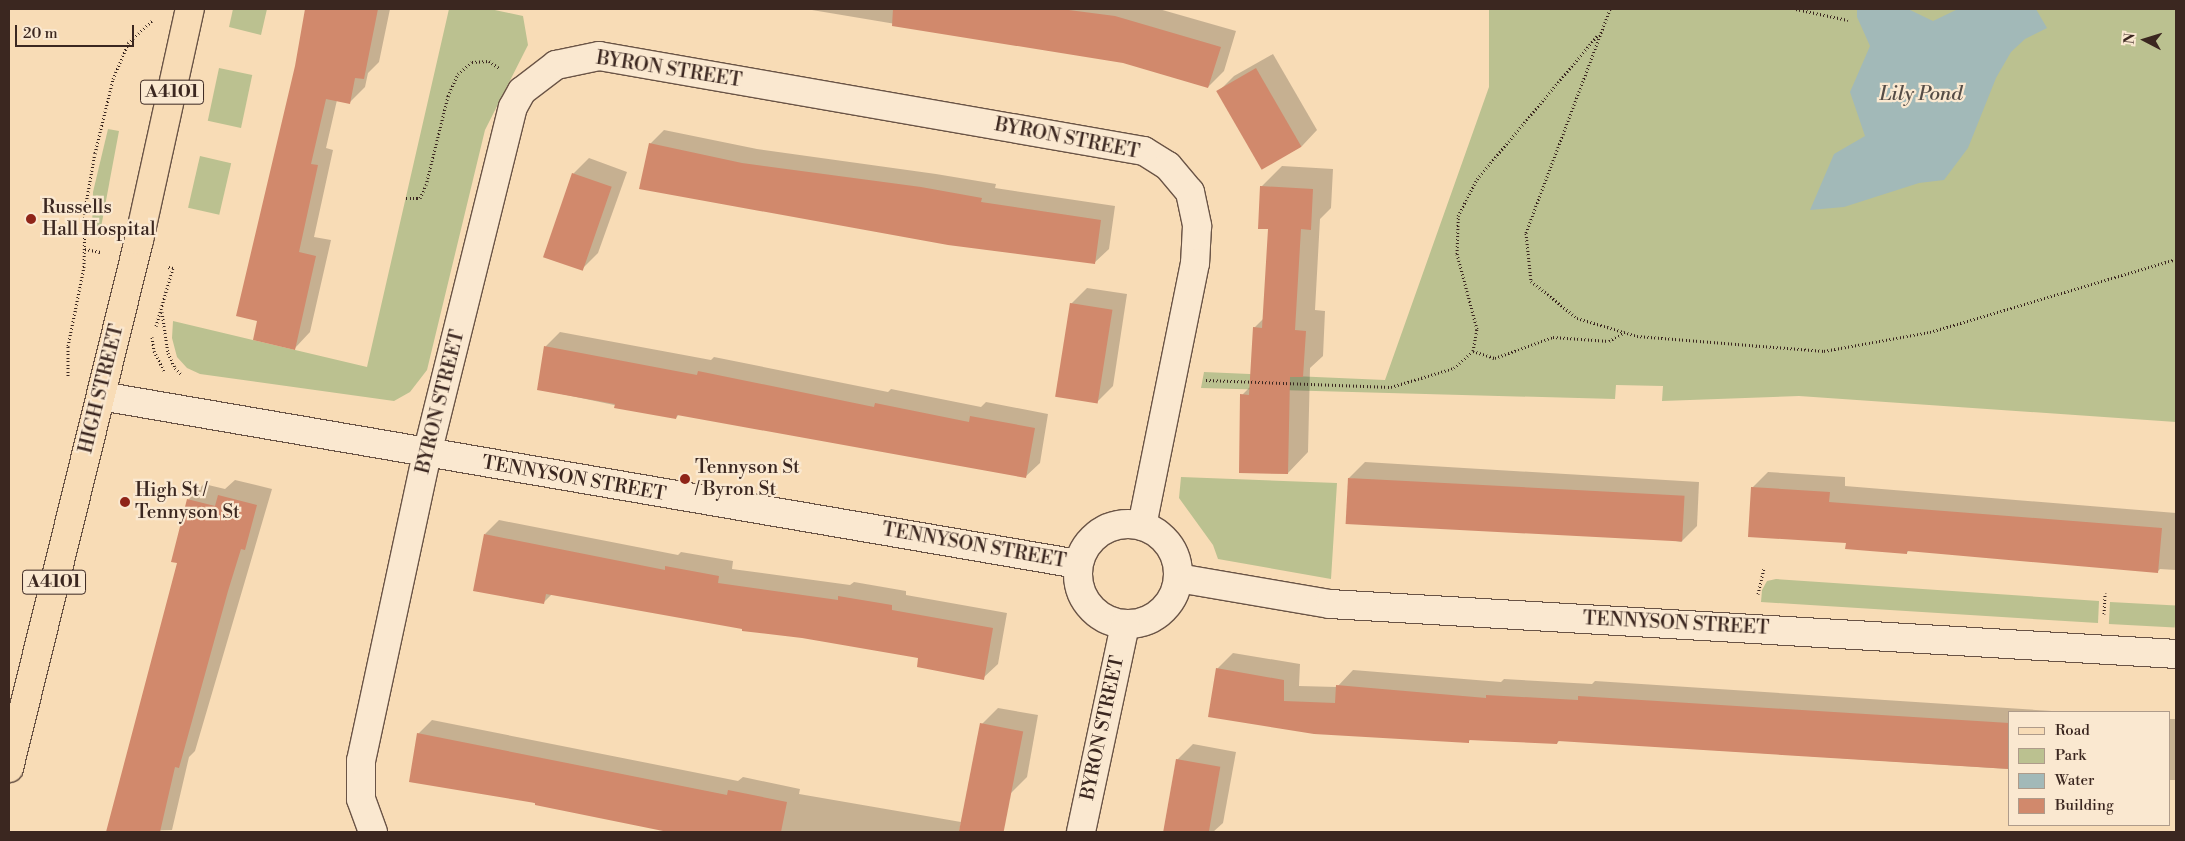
<!DOCTYPE html>
<html>
<head>
<meta charset="utf-8">
<style>
	body { margin:0 }
	#map { position:relative; width:2185px; height:841px; overflow:hidden; background:#f8dcb6; font-family:"Libre Bodoni",serif }
	div>[style] { position:absolute }
	[style*='--x'] { left:calc(var(--x)*1px); top:calc(var(--y)*1px); width:calc(var(--w)*1px); rotate:calc(var(--a)*1deg) }
	.green>* { inset:0; background:#bbc190; transform-origin:0 0 }
	.water>* { inset:0; background:#a2b9b8 }
	.shadow>* { inset:0; background:#0003; transform-origin:0 0 }
	.building>* { inset:0; background:#d1896c; transform-origin:0 0 }
	.path>* { height:3px; margin-top:-1.5px; transform-origin:0; background:repeating-linear-gradient(90deg,#3b2720 0 1px,transparent 0 3.5px) }
	.roads { filter:drop-shadow(1px 0 #6a5446) drop-shadow(-1px 0 #6a5446) drop-shadow(0 1px #6a5446) drop-shadow(0 -1px #6a5446) }
	.street>* { height:28px; margin:-14px; padding:0 14px; transform-origin:14px; border-radius:14px; background:#fae8d0 }
	.street>.ring { margin:-14px; padding:0; box-sizing:content-box; background:none; border:28px solid #fae8d0; border-radius:50% }
	.primary>* { height:28px; margin:-14px; padding:0 14px; transform-origin:14px; border-radius:14px; background:#f8dcb6 }
	.dots>* { width:14px; height:14px; translate:-50% -50%; box-sizing:border-box; border:2px solid #fae8d0; border-radius:50% }
	span { translate:-50% -50%; white-space:nowrap; text-align:center; line-height:1.15; -webkit-text-stroke:4.5px #fae8d0; paint-order:stroke }
	.shield-label span { padding:1px 4px; background:#fae8d0; border:1px solid; border-radius:4px; -webkit-text-stroke-width:0 }
	.shield-label { font-size:18px; color:#3b2720; font-weight:700 }
	.street-label { font-size:19px; color:#3b2720 }
	.poi-label { font-size:19px; color:#3b2720 }
	.left { translate:0 -50%; text-align:left }
	.water-label { font-size:20px; color:#554c46; font-style:italic }
	.frame { position:absolute; inset:0; border:10px solid #3b2720; pointer-events:none }
	.legend { position:absolute; left:2008px; top:711px; width:162px; height:115px; box-sizing:border-box; background:#fae8d0; border:1px solid #ae9b8a; margin:0; padding:6px 9px; list-style:none; font-size:15px; color:#3b2720 }
	.legend li { display:flex; align-items:center; gap:10px; height:25px }
	.legend b { width:25px; border:1px solid #ae9b8a }
	.north { position:absolute; left:2120px; top:15px; width:50px; height:50px; -webkit-text-stroke:4px #fae8d0; paint-order:stroke; rotate:275deg; font-size:14px; font-weight:700; line-height:20px; text-align:center; color:#3b2720 }
	.north::after { content:''; display:block; margin:auto; width:18px; height:22px; background:#3b2720; clip-path:polygon(50% 0,100% 100%,50% 72%,0 100%) }
	.scale { position:absolute; left:15px; top:25px; width:119px; height:22px; box-sizing:border-box; border:2px solid #3b2720; border-top:0; padding-left:6px; font-size:15px; line-height:18px; white-space:nowrap; color:#3b2720; -webkit-text-stroke:4px #fae8d0; paint-order:stroke }
</style>
</head>
<body>
<div id="map">
	<div class="green">
		<div style="clip-path:polygon(233px 9px,267px 9px,261px 35px,229px 27px)"></div>
		<div style="clip-path:polygon(449px 9px,490px 9px,523px 16px,528px 45px,485px 130px,427px 370px,410px 392px,394px 401px,200px 374px,187px 368px,177px 357px,172px 338px,173px 321px,367px 367px)"></div>
		<div style="clip-path:polygon(1489px 9px,2176px 9px,2176px 422px,1799px 396px,1662px 401px,1663px 386px,1616px 385px,1615px 399px,1201px 388px,1204px 372px,1385px 380px,1489px 87px)"></div>
		<div style="left:219px;top:68px;width:34px;height:54px;rotate:12deg"></div>
		<div style="clip-path:polygon(108px 129px,119px 131px,99px 238px,92px 232px,93px 192px)"></div>
		<div style="left:200px;top:156px;width:32px;height:53px;rotate:13deg"></div>
		<div style="clip-path:polygon(1181px 477px,1337px 483px,1331px 579px,1218px 559px,1213px 545px,1179px 498px)"></div>
		<div style="clip-path:polygon(1776px 579px,2099px 601px,2098px 623px,1761px 602px,1762px 590px,1767px 581px)"></div>
		<div style="left:2110px;top:602px;width:66px;height:22px;rotate:3deg"></div>
	</div>
	<div class="water">
		<div style="clip-path:polygon(1857px 9px,1908px 9px,1933px 21px,1958px 9px,2036px 9px,2047px 28px,2025px 39px,2011px 52px,1996px 78px,1968px 148px,1944px 180px,1919px 183px,1844px 207px,1810px 210px,1834px 154px,1865px 136px,1850px 92px,1870px 46px,1857px 17px)"></div>
	</div>
	<div class="shadow">
		<div style="clip-path:polygon(307px 9px,390px 9px,379px 62px,368px 73px,365px 87px,349px 103px,337px 100px,326px 148px,333px 150px,314px 237px,331px 240px,310px 332px,295px 348px,296px 66px)"></div>
		<div style="clip-path:polygon(806px 9px,1159px 9px,1236px 31px,1224px 71px,1208px 87px,1123px 62px)"></div>
		<div style="clip-path:polygon(1273px 54px,1317px 130px,1302px 146px,1263px 168px,1218px 92px,1234px 76px)"></div>
		<div style="clip-path:polygon(664px 130px,757px 149px,936px 174px,996px 184px,995px 188px,1115px 206px,1109px 249px,1094px 263px,984px 249px,641px 188px,650px 144px)"></div>
		<div style="clip-path:polygon(589px 158px,627px 172px,598px 253px,582px 269px,573px 174px)"></div>
		<div style="clip-path:polygon(1282px 166px,1333px 169px,1331px 208px,1320px 219px,1315px 310px,1325px 311px,1323px 356px,1310px 368px,1308px 452px,1288px 473px,1242px 395px,1251px 386px,1254px 328px,1264px 318px,1269px 228px,1261px 187px)"></div>
		<div style="clip-path:polygon(1087px 288px,1127px 294px,1113px 386px,1097px 402px,1071px 304px)"></div>
		<div style="clip-path:polygon(560px 332px,711px 360px,714px 357px,888px 392px,891px 389px,981px 407px,986px 402px,1048px 414px,1040px 463px,1025px 477px,679px 414px,676px 418px,538px 389px,546px 346px)"></div>
		<div style="clip-path:polygon(1365px 462px,1699px 482px,1697px 526px,1681px 542px,1349px 478px)"></div>
		<div style="clip-path:polygon(1768px 472px,1845px 477px,1845px 486px,2176px 513px,2176px 570px,2160px 569px,2157px 572px,1909px 550px,1907px 553px,1847px 542px,1752px 488px)"></div>
		<div style="clip-path:polygon(235px 480px,272px 489px,195px 751px,189px 757px,172px 830px,107px 832px,178px 562px,188px 500px,204px 484px,225px 489px)"></div>
		<div style="clip-path:polygon(499px 520px,678px 555px,681px 552px,733px 561px,732px 569px,850px 585px,854px 582px,906px 591px,906px 595px,1007px 613px,998px 664px,983px 678px,920px 657px,552px 594px,543px 603px,485px 534px)"></div>
		<div style="clip-path:polygon(1233px 653px,1300px 664px,1299px 686px,1337px 687px,1353px 670px,1501px 682px,1504px 679px,1592px 684px,1595px 681px,2068px 712px,2009px 712px,2009px 769px,1560px 740px,1557px 743px,1472px 738px,1469px 741px,1314px 733px,1217px 669px)"></div>
		<div style="clip-path:polygon(998px 708px,1038px 715px,1027px 777px,1011px 793px,982px 724px)"></div>
		<div style="left:2169px;top:719px;width:7px;height:61px"></div>
		<div style="clip-path:polygon(432px 720px,738px 781px,743px 777px,800px 789px,799px 794px,961px 822px,959px 832px,688px 832px,536px 804px,418px 734px)"></div>
		<div style="clip-path:polygon(1193px 744px,1236px 752px,1223px 823px,1213px 832px,1165px 831px,1177px 760px)"></div>
	</div>
	<div class="building">
		<div style="clip-path:polygon(305px 9px,378px 9px,364px 79px,355px 78px,350px 104px,326px 99px,311px 164px,318px 165px,299px 252px,316px 256px,295px 350px,253px 340px,257px 321px,236px 316px,295px 66px)"></div>
		<div style="clip-path:polygon(893px 9px,1061px 9px,1115px 16px,1221px 47px,1208px 88px,1123px 63px,892px 26px)"></div>
		<div style="left:1256px;top:68px;width:91px;height:46px;rotate:60deg"></div>
		<div style="clip-path:polygon(649px 143px,742px 163px,921px 187px,982px 198px,981px 202px,1101px 220px,1095px 264px,948px 245px,639px 189px)"></div>
		<div style="left:572px;top:173px;width:42px;height:89px;rotate:19deg"></div>
		<div style="clip-path:polygon(1260px 186px,1313px 189px,1311px 230px,1301px 229px,1295px 330px,1306px 331px,1303px 377px,1290px 377px,1288px 474px,1239px 473px,1240px 394px,1249px 395px,1253px 327px,1262px 328px,1268px 229px,1258px 229px)"></div>
		<div style="left:1070px;top:303px;width:43px;height:95px;rotate:9deg"></div>
		<div style="clip-path:polygon(544px 346px,697px 375px,698px 371px,874px 407px,875px 403px,969px 422px,970px 416px,1035px 428px,1026px 478px,677px 415px,676px 419px,614px 408px,615px 404px,537px 390px)"></div>
		<div style="left:1348px;top:478px;width:337px;height:46px;rotate:3deg"></div>
		<div style="clip-path:polygon(1751px 487px,1830px 492px,1829px 502px,2162px 528px,2158px 573px,1907px 551px,1907px 554px,1845px 549px,1846px 543px,1748px 537px)"></div>
		<div style="clip-path:polygon(218px 495px,257px 505px,245px 550px,241px 549px,228px 591px,179px 768px,175px 767px,160px 832px,106px 832px,177px 563px,171px 562px,187px 499px,215px 506px)"></div>
		<div style="clip-path:polygon(484px 534px,665px 570px,665px 566px,719px 576px,718px 583px,838px 600px,838px 596px,892px 605px,892px 610px,993px 628px,984px 680px,917px 667px,918px 658px,802px 638px,742px 631px,742px 629px,546px 594px,544px 604px,473px 591px)"></div>
		<div style="clip-path:polygon(1216px 668px,1284px 680px,1284px 701px,1335px 703px,1336px 685px,1486px 698px,1486px 695px,1578px 700px,1578px 696px,2009px 723px,2009px 769px,1558px 741px,1557px 744px,1469px 740px,1469px 743px,1314px 734px,1208px 717px)"></div>
		<div style="left:980px;top:723px;width:44px;height:110px;rotate:11deg"></div>
		<div style="clip-path:polygon(417px 733px,727px 795px,728px 790px,787px 802px,781px 832px,668px 832px,535px 805px,535px 803px,409px 782px)"></div>
		<div style="left:1176px;top:759px;width:45px;height:74px;rotate:10deg"></div>
	</div>
	<div class="path">
		<div style="--x:1610;--y:9;--w:239;--a:110.6"></div>
		<div style="--x:1526;--y:233;--w:48;--a:84.1"></div>
		<div style="--x:1531;--y:281;--w:59;--a:38.8"></div>
		<div style="--x:1577;--y:318;--w:63;--a:16.7"></div>
		<div style="--x:1637;--y:336;--w:188;--a:4.6"></div>
		<div style="--x:1824;--y:351;--w:108;--a:-10.2"></div>
		<div style="--x:1930;--y:332;--w:257;--a:-16.5"></div>
		<div style="--x:1796;--y:9;--w:53;--a:11.9"></div>
		<div style="--x:406;--y:198;--w:14;--a:0"></div>
		<div style="--x:420;--y:198;--w:14;--a:-65"></div>
		<div style="--x:426;--y:185;--w:92;--a:-76.1"></div>
		<div style="--x:448;--y:96;--w:24;--a:-66"></div>
		<div style="--x:458;--y:74;--w:18;--a:-41"></div>
		<div style="--x:472;--y:62;--w:17;--a:-3"></div>
		<div style="--x:489;--y:61;--w:12;--a:35"></div>
		<div style="--x:85;--y:249;--w:16;--a:11"></div>
		<div style="--x:162;--y:312;--w:41;--a:81.7"></div>
		<div style="--x:168;--y:353;--w:17;--a:65"></div>
		<div style="--x:175;--y:368;--w:8;--a:45"></div>
		<div style="--x:156;--y:326;--w:60;--a:-73.7"></div>
		<div style="--x:173;--y:268;--w:5;--a:-169"></div>
		<div style="--x:152;--y:337;--w:14;--a:82"></div>
		<div style="--x:154;--y:351;--w:22;--a:63"></div>
		<div style="--x:1473;--y:351;--w:23;--a:18"></div>
		<div style="--x:1495;--y:358;--w:62;--a:-19.9"></div>
		<div style="--x:1553;--y:337;--w:56;--a:4.1"></div>
		<div style="--x:1609;--y:341;--w:18;--a:-29"></div>
		<div style="--x:68;--y:376;--w:30;--a:-90"></div>
		<div style="--x:68;--y:346;--w:81;--a:-78.6"></div>
		<div style="--x:84;--y:267;--w:58;--a:-89"></div>
		<div style="--x:85;--y:209;--w:57;--a:-79.9"></div>
		<div style="--x:95;--y:153;--w:76;--a:-76.3"></div>
		<div style="--x:113;--y:79;--w:39;--a:-67"></div>
		<div style="--x:128;--y:43;--w:33;--a:-43"></div>
		<div style="--x:1206;--y:380;--w:185;--a:2.2"></div>
		<div style="--x:1391;--y:387;--w:66;--a:-16.8"></div>
		<div style="--x:1454;--y:368;--w:25;--a:-42"></div>
		<div style="--x:1473;--y:351;--w:22;--a:-80"></div>
		<div style="--x:1477;--y:329;--w:78;--a:-104.9"></div>
		<div style="--x:1457;--y:254;--w:38;--a:-88"></div>
		<div style="--x:1458;--y:216;--w:42;--a:-62.8"></div>
		<div style="--x:1477;--y:179;--w:188;--a:-50"></div>
		<div style="--x:1758;--y:594;--w:27;--a:-77"></div>
		<div style="--x:2104;--y:614;--w:21;--a:-87"></div>
	</div>
	<div class="roads">
		<div class="street">
			<div style="--x:101;--y:396;--w:991;--a:9.76"></div>
			<div class="ring" style="left:1078px;top:524px;width:72px;height:72px"></div>
			<div style="--x:1178;--y:578;--w:154;--a:9.7"></div>
			<div style="--x:1330;--y:604;--w:847;--a:3.38"></div>
			<div style="--x:373;--y:832;--w:35;--a:-110"></div>
			<div style="--x:361;--y:799;--w:38;--a:-90"></div>
			<div style="--x:361;--y:761;--w:314;--a:-77.9"></div>
			<div style="--x:427;--y:454;--w:357;--a:-76.1"></div>
			<div style="--x:513;--y:107;--w:18;--a:-61"></div>
			<div style="--x:522;--y:91;--w:43;--a:-37.4"></div>
			<div style="--x:556;--y:65;--w:44;--a:-11.8"></div>
			<div style="--x:599;--y:56;--w:553;--a:9.89"></div>
			<div style="--x:1144;--y:151;--w:28;--a:32"></div>
			<div style="--x:1168;--y:166;--w:34;--a:50"></div>
			<div style="--x:1190;--y:192;--w:35;--a:78"></div>
			<div style="--x:1197;--y:226;--w:37;--a:93"></div>
			<div style="--x:1195;--y:263;--w:268;--a:101.4"></div>
			<div style="--x:1081;--y:832;--w:212;--a:-78"></div>
		</div>
		<div class="primary">
			<div style="--x:9;--y:768;--w:544;--a:-76.17"></div>
			<div style="--x:139;--y:240;--w:237;--a:-77.6"></div>
		</div>
	</div>
	<div class="dots">
		<div style="left:31px;top:219px;background:#8f2418"></div>
		<div style="left:685px;top:479px;background:#8f2418"></div>
		<div style="left:125px;top:502px;background:#8f2418"></div>
	</div>
	<div class="shield-label">
		<span style="left:172px;top:92px">A4101</span>
		<span style="left:54px;top:582px">A4101</span>
	</div>
	<div class="street-label">
		<span style="left:669px;top:70px;rotate:9deg">BYRON STREET</span>
		<span style="left:1067px;top:139px;rotate:11deg">BYRON STREET</span>
		<span style="left:102px;top:389px;rotate:-76deg">HIGH STREET</span>
		<span style="left:441px;top:402px;rotate:-76deg">BYRON STREET</span>
		<span style="left:574px;top:479px;rotate:10deg">TENNYSON STREET</span>
		<span style="left:974px;top:546px;rotate:10deg">TENNYSON STREET</span>
		<span style="left:1676px;top:624px;rotate:3deg">TENNYSON STREET</span>
		<span style="left:1103px;top:728px;rotate:-78deg">BYRON STREET</span>
	</div>
	<div class="poi-label">
		<span class="left" style="left:42px;top:219px">Russells<br>Hall Hospital</span>
		<span class="left" style="left:695px;top:479px">Tennyson St<br>/ Byron St</span>
		<span class="left" style="left:135px;top:502px">High St /<br>Tennyson St</span>
	</div>
	<div class="water-label">
		<span style="left:1921px;top:94px">Lily Pond</span>
	</div>
	<div class="frame"></div>
	<ul class="legend">
	<li><b style="height:6px;background:#f8dcb6"></b>Road</li>
	<li><b style="height:14px;background:#bbc190"></b>Park</li>
	<li><b style="height:14px;background:#a2b9b8"></b>Water</li>
	<li><b style="height:14px;background:#d1896c"></b>Building</li>
	</ul>
	<div class="north">N</div>
	<div class="scale">20 m</div>
</div>
</body>
</html>
